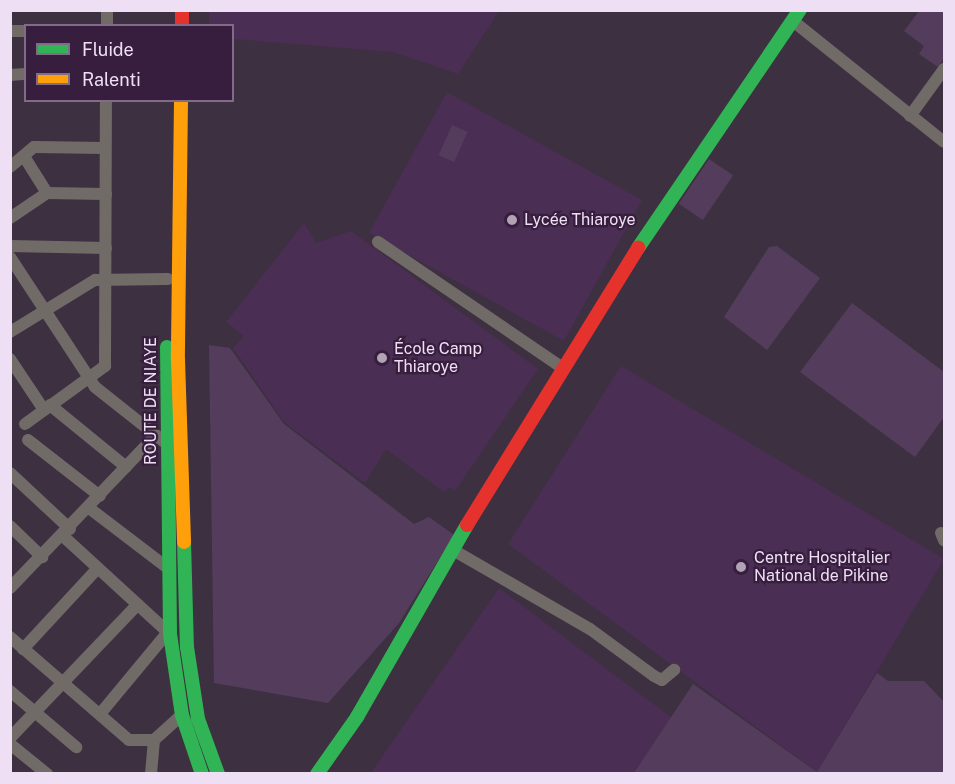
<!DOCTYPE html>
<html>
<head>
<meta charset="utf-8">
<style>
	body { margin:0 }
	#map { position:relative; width:955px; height:784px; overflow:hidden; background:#3d3041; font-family:"Public Sans",sans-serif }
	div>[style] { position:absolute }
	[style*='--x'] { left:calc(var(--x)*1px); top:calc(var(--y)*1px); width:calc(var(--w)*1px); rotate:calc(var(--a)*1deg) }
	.built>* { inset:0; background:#4a2e53; transform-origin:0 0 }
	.green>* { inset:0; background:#543d5c; transform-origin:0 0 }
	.street>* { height:12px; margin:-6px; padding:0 6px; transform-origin:6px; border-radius:6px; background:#716b68 }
	.fast>* { height:14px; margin:-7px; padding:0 7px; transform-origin:7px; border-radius:7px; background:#30b455 }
	.slow>* { height:14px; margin:-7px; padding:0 7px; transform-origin:7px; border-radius:7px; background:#ff9f0a }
	.jam>* { height:14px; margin:-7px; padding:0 7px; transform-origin:7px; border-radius:7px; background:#e5322d }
	.dots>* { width:16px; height:16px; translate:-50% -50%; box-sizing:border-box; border:3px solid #371e3e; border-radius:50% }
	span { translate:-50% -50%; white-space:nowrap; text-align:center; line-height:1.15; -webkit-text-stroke:4.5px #371e3e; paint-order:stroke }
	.poi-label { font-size:16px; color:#efdff5 }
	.left { translate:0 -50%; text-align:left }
	.street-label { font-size:16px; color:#efdff5 }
	.frame { position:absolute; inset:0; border:12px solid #efdff5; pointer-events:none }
	.legend { position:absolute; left:24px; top:24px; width:210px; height:78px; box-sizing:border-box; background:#371e3e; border:2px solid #816b87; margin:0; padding:8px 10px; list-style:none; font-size:18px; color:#efdff5 }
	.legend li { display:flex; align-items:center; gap:12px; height:30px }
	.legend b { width:30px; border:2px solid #816b87 }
</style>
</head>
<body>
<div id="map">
	<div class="built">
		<div style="clip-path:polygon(209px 11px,209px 10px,499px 11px,458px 74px,393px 52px,233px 39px,232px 26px,209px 25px)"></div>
		<div style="left:447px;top:92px;width:223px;height:161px;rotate:29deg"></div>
		<div style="clip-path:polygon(304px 223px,316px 243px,351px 231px,538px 369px,455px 491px,449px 487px,445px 493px,386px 449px,365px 483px,284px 422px,233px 348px,244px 336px,226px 322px)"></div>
		<div style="clip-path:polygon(621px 366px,944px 559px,817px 772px,508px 544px)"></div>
		<div style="clip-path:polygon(499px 588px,672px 718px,634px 773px,370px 774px)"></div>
	</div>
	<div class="green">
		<div style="clip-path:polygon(919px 11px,944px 11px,944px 58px,938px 67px,919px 54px,924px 46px,904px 31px)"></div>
		<div style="left:452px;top:125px;width:17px;height:33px;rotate:24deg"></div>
		<div style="left:709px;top:159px;width:29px;height:54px;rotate:34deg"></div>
		<div style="clip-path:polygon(777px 246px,820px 278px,767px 350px,724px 317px,769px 247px)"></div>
		<div style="clip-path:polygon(852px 303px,944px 372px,944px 417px,915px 457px,800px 372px)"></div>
		<div style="clip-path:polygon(209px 345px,230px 348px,284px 424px,414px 524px,429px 517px,454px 535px,399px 623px,328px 703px,214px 683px)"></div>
		<div style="clip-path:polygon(877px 673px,888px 681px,924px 681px,944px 702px,944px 773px,634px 773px,693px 684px,817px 772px)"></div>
	</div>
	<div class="street">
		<div style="--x:107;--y:10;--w:16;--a:90"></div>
		<div style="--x:793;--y:21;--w:193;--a:38.7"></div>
		<div style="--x:10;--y:31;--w:16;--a:0"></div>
		<div style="--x:10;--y:75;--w:16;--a:-4"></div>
		<div style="--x:910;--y:116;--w:58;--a:-54.1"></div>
		<div style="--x:25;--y:158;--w:41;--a:57.8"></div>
		<div style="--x:10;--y:167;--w:31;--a:-40"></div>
		<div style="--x:34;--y:147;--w:71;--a:0.8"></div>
		<div style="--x:10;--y:218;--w:45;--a:-34"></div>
		<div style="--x:47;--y:193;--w:59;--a:1"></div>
		<div style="--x:378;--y:242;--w:224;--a:34.3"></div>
		<div style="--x:10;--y:246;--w:96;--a:1.2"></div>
		<div style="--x:10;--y:257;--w:155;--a:56.8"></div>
		<div style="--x:95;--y:387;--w:92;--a:38.4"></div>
		<div style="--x:10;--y:332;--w:100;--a:-31.5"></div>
		<div style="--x:95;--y:280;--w:73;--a:-0.8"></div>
		<div style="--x:10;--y:359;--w:61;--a:56.3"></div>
		<div style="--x:50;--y:405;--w:98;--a:39.2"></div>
		<div style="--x:25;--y:424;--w:99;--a:-35.9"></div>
		<div style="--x:105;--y:366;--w:266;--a:-89.8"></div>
		<div style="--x:28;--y:440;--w:91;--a:37.9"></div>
		<div style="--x:10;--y:473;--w:82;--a:43"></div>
		<div style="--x:89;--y:508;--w:101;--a:37.3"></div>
		<div style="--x:10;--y:526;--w:45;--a:44.1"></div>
		<div style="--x:941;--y:533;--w:8;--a:67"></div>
		<div style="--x:63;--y:536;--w:145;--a:42.5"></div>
		<div style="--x:453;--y:550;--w:158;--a:30"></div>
		<div style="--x:590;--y:629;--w:79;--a:36.3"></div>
		<div style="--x:654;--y:676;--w:9;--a:27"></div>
		<div style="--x:662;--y:680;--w:16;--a:-40"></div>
		<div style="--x:10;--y:588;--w:211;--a:-46.3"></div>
		<div style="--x:10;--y:637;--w:157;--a:40.9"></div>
		<div style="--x:129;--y:740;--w:25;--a:0"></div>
		<div style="--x:23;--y:649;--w:110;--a:-47.2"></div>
		<div style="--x:10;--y:691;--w:87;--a:40.3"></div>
		<div style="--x:100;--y:714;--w:107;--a:-50.3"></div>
		<div style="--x:10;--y:738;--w:185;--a:-46.3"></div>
		<div style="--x:10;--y:744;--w:48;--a:39"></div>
		<div style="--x:151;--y:774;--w:34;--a:-85"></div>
		<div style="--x:154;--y:740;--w:38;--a:-42"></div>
	</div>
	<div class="fast">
		<div style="--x:638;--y:248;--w:288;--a:-55.8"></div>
		<div style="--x:167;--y:347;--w:287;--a:89.4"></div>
		<div style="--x:170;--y:634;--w:82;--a:81.6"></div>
		<div style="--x:182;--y:715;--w:62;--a:71.3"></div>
		<div style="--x:184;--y:542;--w:105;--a:88.4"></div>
		<div style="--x:187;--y:647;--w:73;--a:81.3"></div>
		<div style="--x:198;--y:719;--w:59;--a:70"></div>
		<div style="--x:317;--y:774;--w:70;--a:-54.9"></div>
		<div style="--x:357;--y:717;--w:221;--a:-60.2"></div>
	</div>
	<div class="slow">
		<div style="--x:181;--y:100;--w:260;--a:90.7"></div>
		<div style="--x:178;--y:360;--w:182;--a:88.1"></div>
	</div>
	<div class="jam">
		<div style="--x:182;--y:10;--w:16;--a:90"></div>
		<div style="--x:467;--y:525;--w:326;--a:-58.3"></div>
	</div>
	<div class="dots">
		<div style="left:512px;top:220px;background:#b1a2b6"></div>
		<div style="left:382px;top:358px;background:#b1a2b6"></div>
		<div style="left:741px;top:567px;background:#b1a2b6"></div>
	</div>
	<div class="poi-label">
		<span class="left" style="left:524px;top:220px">Lycée Thiaroye</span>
		<span class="left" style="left:394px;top:358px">École Camp<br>Thiaroye</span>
		<span class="left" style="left:754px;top:567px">Centre Hospitalier<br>National de Pikine</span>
	</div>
	<div class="street-label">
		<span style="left:151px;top:401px;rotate:-90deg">ROUTE DE NIAYE</span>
	</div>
	<div class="frame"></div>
	<ul class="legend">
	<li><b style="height:8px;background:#30b455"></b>Fluide</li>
	<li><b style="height:8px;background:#ff9f0a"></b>Ralenti</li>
	</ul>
</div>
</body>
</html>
